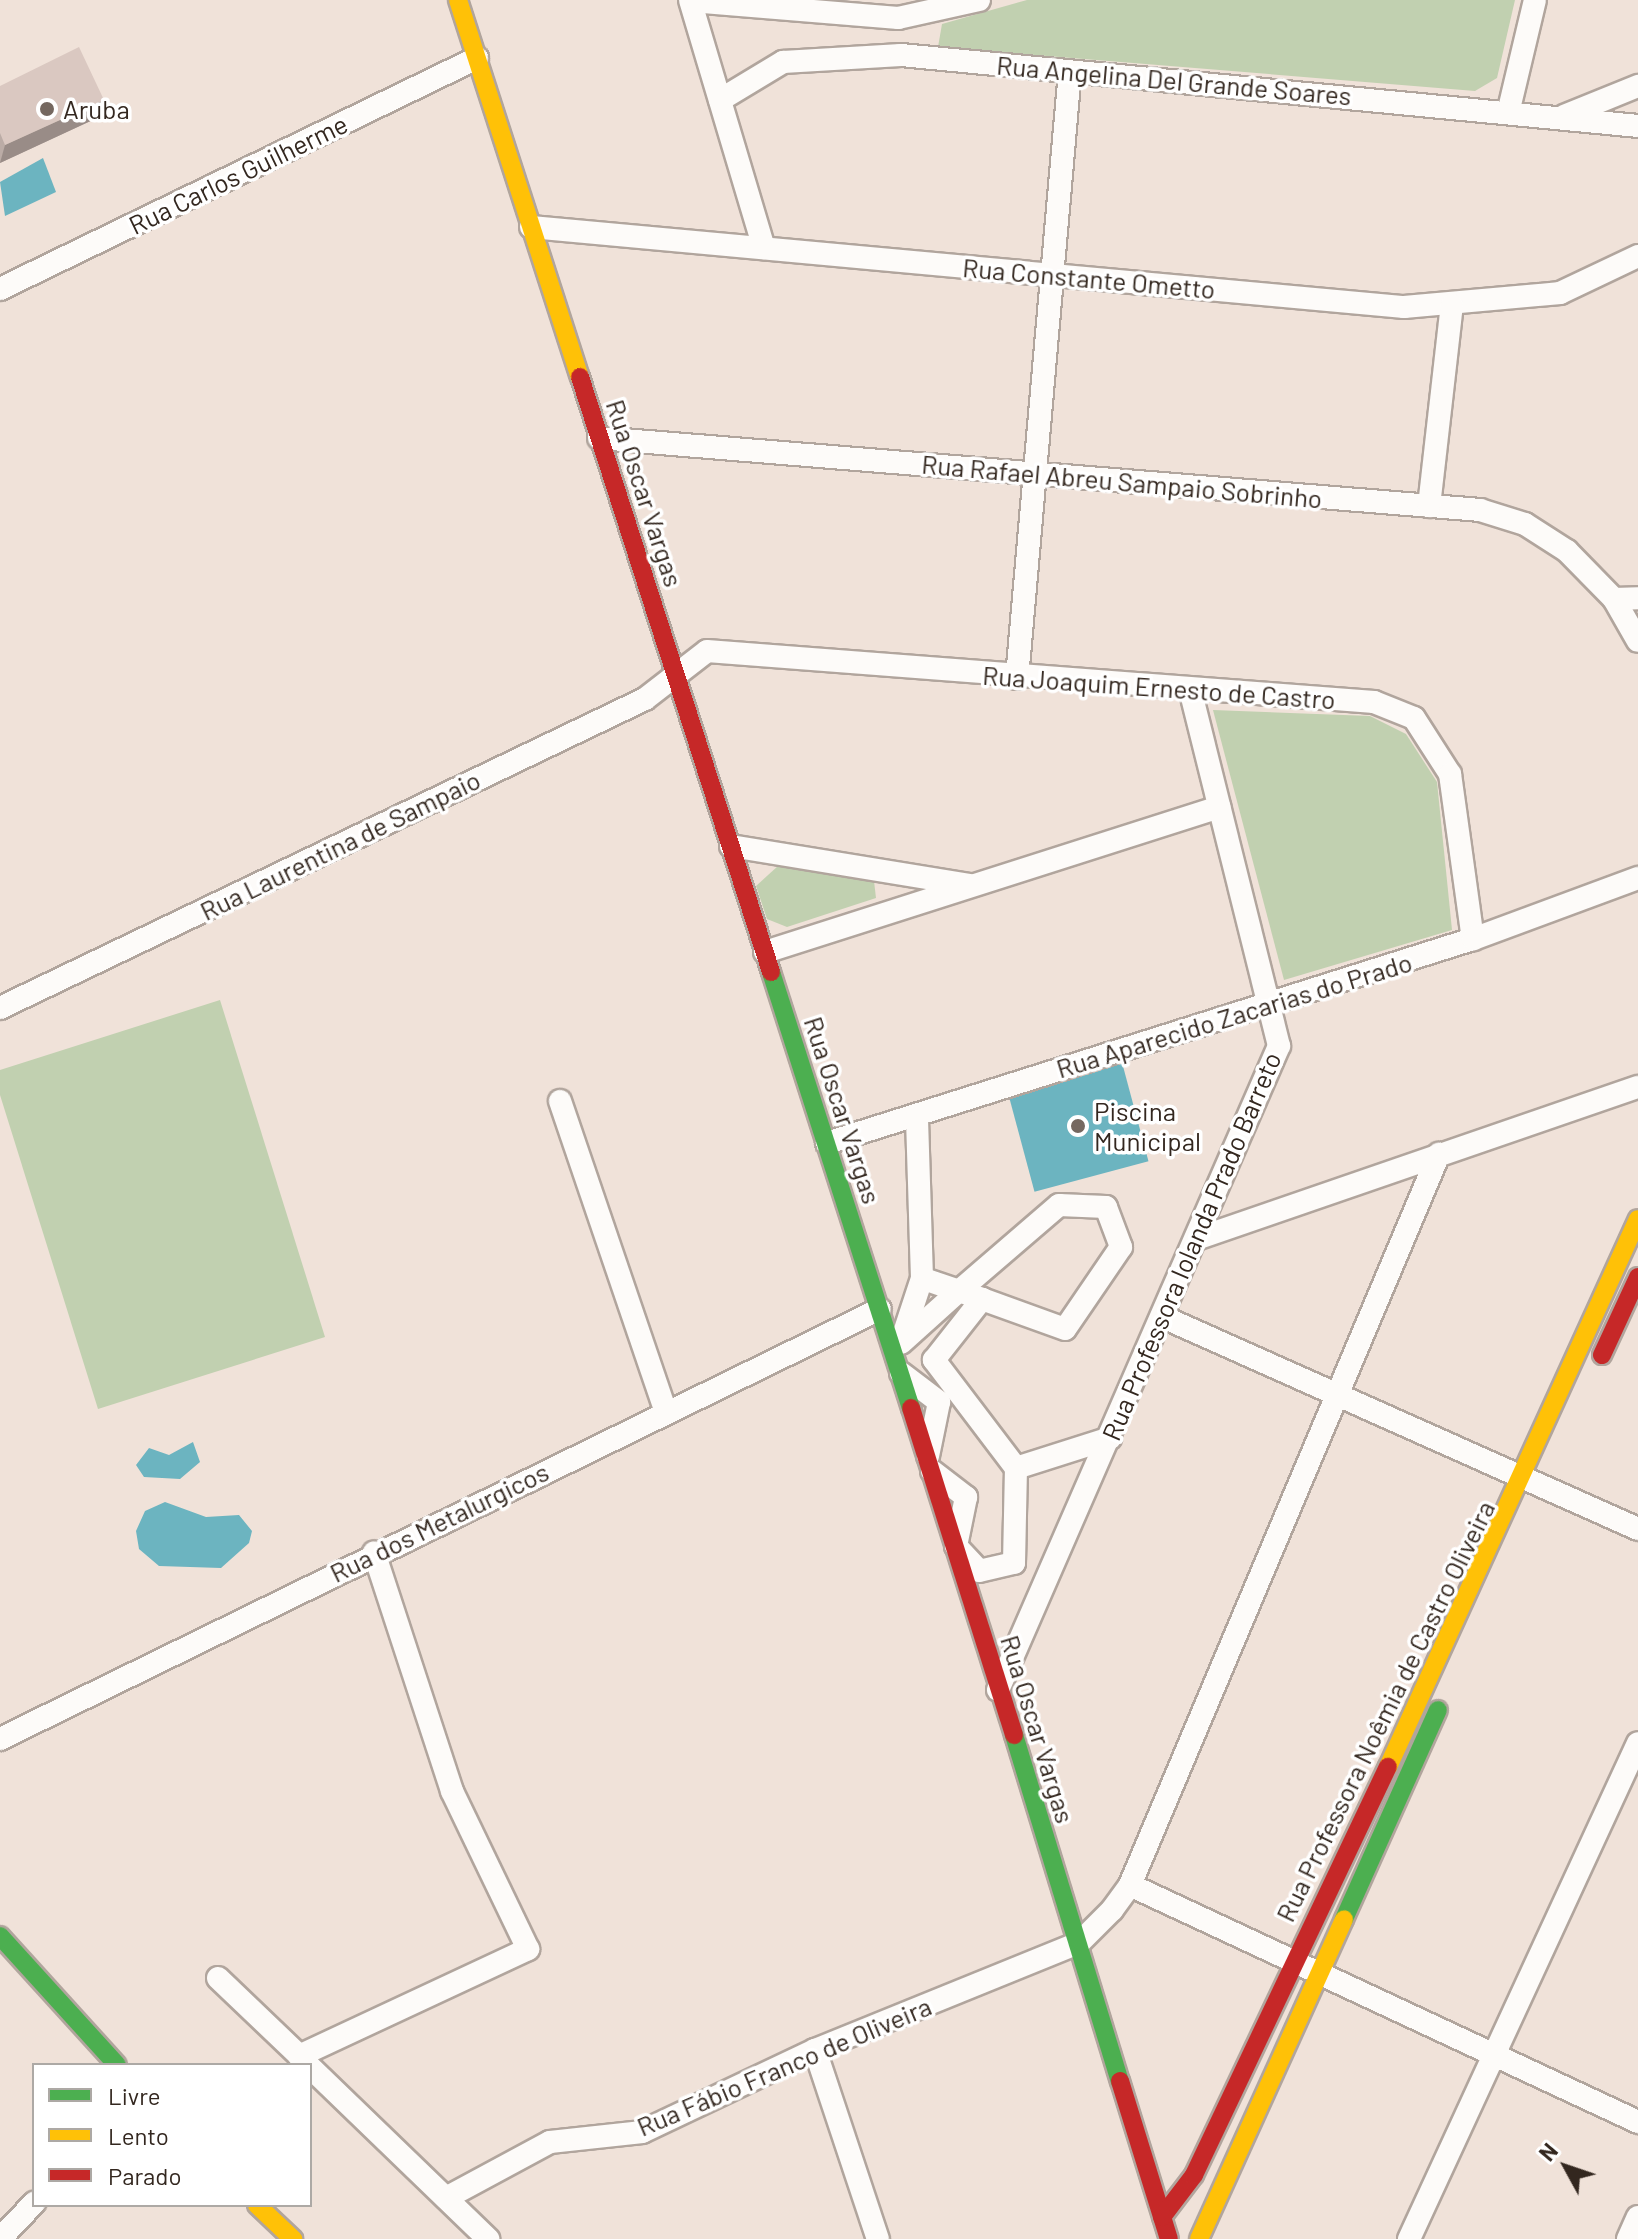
<!DOCTYPE html>
<html>
<head>
<meta charset="utf-8">
<style>
	body { margin:0 }
	#map { position:relative; width:1638px; height:2239px; overflow:hidden; background:#f0e2d9; font-family:Barlow,sans-serif }
	div>[style] { position:absolute }
	[style*='--x'] { left:calc(var(--x)*1px); top:calc(var(--y)*1px); width:calc(var(--w)*1px); rotate:calc(var(--a)*1deg) }
	.green>* { inset:0; background:#c1d0b0 }
	.water>* { inset:0; background:#6cb4c0; transform-origin:0 0 }
	.roads { filter:drop-shadow(2px 0 #b1a59d) drop-shadow(-2px 0 #b1a59d) drop-shadow(0 2px #b1a59d) drop-shadow(0 -2px #b1a59d) }
	.street>* { height:22px; margin:-11px; padding:0 11px; transform-origin:11px; border-radius:11px; background:#fdfbf9 }
	.fast>* { height:18px; margin:-9px; padding:0 9px; transform-origin:9px; border-radius:9px; background:#4caf50 }
	.slow>* { height:18px; margin:-9px; padding:0 9px; transform-origin:9px; border-radius:9px; background:#ffc107 }
	.jam>* { height:18px; margin:-9px; padding:0 9px; transform-origin:9px; border-radius:9px; background:#c62828 }
	.wall>* { inset:0; background:#bbaca6 }
	.shaded-wall>* { inset:0; background:#998c87 }
	.building>* { inset:0; background:#dac8c1 }
	.dots>* { width:22px; height:22px; translate:-50% -50%; box-sizing:border-box; border:4px solid #fff; border-radius:50% }
	span { translate:-50% -50%; white-space:nowrap; text-align:center; line-height:1.15; -webkit-text-stroke:7px #fff; paint-order:stroke }
	.street-label { font-size:26px; color:#33271f }
	.poi-label { font-size:26px; color:#33271f }
	.left { translate:0 -50%; text-align:left }
	.legend { position:absolute; left:32px; top:2063px; width:280px; height:144px; box-sizing:border-box; background:#fff; border:2px solid #ada9a5; margin:0; padding:10px 14px; list-style:none; font-size:24px; color:#33271f }
	.legend li { display:flex; align-items:center; gap:16px; height:40px }
	.legend b { width:40px; border:2px solid #ada9a5 }
	.north { position:absolute; left:1526px; top:2127px; width:80px; height:80px; -webkit-text-stroke:6px #fff; paint-order:stroke; rotate:310deg; font-size:22px; font-weight:700; line-height:32px; text-align:center; color:#33271f }
	.north::after { content:''; display:block; margin:auto; width:28px; height:36px; background:#33271f; clip-path:polygon(50% 0,100% 100%,50% 72%,0 100%) }
</style>
</head>
<body>
<div id="map">
	<div class="green">
		<div style="clip-path:polygon(1027px 0,1515px 0,1497px 78px,1475px 91px,938px 47px,942px 24px)"></div>
		<div style="clip-path:polygon(1213px 710px,1370px 716px,1406px 734px,1437px 782px,1452px 930px,1284px 980px)"></div>
		<div style="clip-path:polygon(778px 866px,874px 881px,876px 898px,787px 927px,767px 919px,756px 886px)"></div>
		<div style="clip-path:polygon(220px 1000px,325px 1337px,98px 1409px,0 1095px,0 1070px)"></div>
	</div>
	<div class="water">
		<div style="clip-path:polygon(43px 158px,56px 192px,5px 216px,0 182px)"></div>
		<div style="left:1120px;top:1055px;width:110px;height:118px;rotate:75deg"></div>
		<div style="clip-path:polygon(193px 1442px,200px 1462px,180px 1479px,144px 1477px,136px 1465px,149px 1448px,169px 1455px)"></div>
		<div style="clip-path:polygon(165px 1502px,206px 1517px,239px 1515px,252px 1531px,249px 1543px,221px 1568px,159px 1566px,139px 1549px,136px 1531px,145px 1511px)"></div>
	</div>
	<div class="roads">
		<div class="street">
			<div style="--x:690;--y:0;--w:259;--a:73.4"></div>
			<div style="--x:691;--y:1;--w:208;--a:4.7"></div>
			<div style="--x:898;--y:18;--w:83;--a:-12.5"></div>
			<div style="--x:720;--y:100;--w:74;--a:-31.1"></div>
			<div style="--x:783;--y:62;--w:118;--a:-3.4"></div>
			<div style="--x:901;--y:55;--w:740;--a:5.5"></div>
			<div style="--x:1509;--y:109;--w:112;--a:-76.6"></div>
			<div style="--x:1564;--y:116;--w:80;--a:-22.1"></div>
			<div style="--x:531;--y:227;--w:877;--a:5.24"></div>
			<div style="--x:1404;--y:307;--w:157;--a:-5.1"></div>
			<div style="--x:1560;--y:293;--w:86;--a:-25.4"></div>
			<div style="--x:0;--y:289;--w:530;--a:-25.84"></div>
			<div style="--x:599;--y:438;--w:884;--a:4.67"></div>
			<div style="--x:1480;--y:510;--w:47;--a:17.3"></div>
			<div style="--x:1525;--y:524;--w:50;--a:32.7"></div>
			<div style="--x:1567;--y:551;--w:67;--a:45.6"></div>
			<div style="--x:1614;--y:599;--w:48;--a:60.3"></div>
			<div style="--x:1429;--y:506;--w:202;--a:-83.5"></div>
			<div style="--x:1614;--y:599;--w:24;--a:-2"></div>
			<div style="--x:1017;--y:678;--w:609;--a:-85.01"></div>
			<div style="--x:731;--y:846;--w:241;--a:9.3"></div>
			<div style="--x:765;--y:952;--w:477;--a:-17.7"></div>
			<div style="--x:0;--y:1008;--w:715;--a:-25.6"></div>
			<div style="--x:645;--y:699;--w:78;--a:-37.7"></div>
			<div style="--x:707;--y:651;--w:669;--a:4.37"></div>
			<div style="--x:1374;--y:702;--w:43;--a:21.8"></div>
			<div style="--x:1414;--y:718;--w:67;--a:57.3"></div>
			<div style="--x:1450;--y:774;--w:167;--a:82.1"></div>
			<div style="--x:560;--y:1101;--w:329;--a:71.2"></div>
			<div style="--x:827;--y:1143;--w:677;--a:-17.53"></div>
			<div style="--x:1473;--y:939;--w:176;--a:-20.3"></div>
			<div style="--x:1196;--y:1239;--w:467;--a:-19"></div>
			<div style="--x:1163;--y:1317;--w:520;--a:24.05"></div>
			<div style="--x:901;--y:1342;--w:67;--a:-71.8"></div>
			<div style="--x:922;--y:1278;--w:163;--a:-91.8"></div>
			<div style="--x:901;--y:1343;--w:78;--a:-41.9"></div>
			<div style="--x:959;--y:1291;--w:132;--a:-40.7"></div>
			<div style="--x:1059;--y:1205;--w:47;--a:2.4"></div>
			<div style="--x:1106;--y:1207;--w:43;--a:69.4"></div>
			<div style="--x:1121;--y:1247;--w:99;--a:124.3"></div>
			<div style="--x:1065;--y:1329;--w:88;--a:-160.1"></div>
			<div style="--x:982;--y:1299;--w:24;--a:-161"></div>
			<div style="--x:959;--y:1291;--w:39;--a:-161"></div>
			<div style="--x:901;--y:1373;--w:48;--a:37.3"></div>
			<div style="--x:939;--y:1402;--w:55;--a:101.5"></div>
			<div style="--x:1016;--y:1468;--w:99;--a:-17.7"></div>
			<div style="--x:932;--y:1471;--w:43;--a:37.4"></div>
			<div style="--x:966;--y:1497;--w:50;--a:101.5"></div>
			<div style="--x:956;--y:1546;--w:34;--a:47"></div>
			<div style="--x:979;--y:1571;--w:36;--a:-13"></div>
			<div style="--x:1014;--y:1563;--w:95;--a:-88.8"></div>
			<div style="--x:1016;--y:1468;--w:136;--a:-127.2"></div>
			<div style="--x:934;--y:1360;--w:78;--a:-51.8"></div>
			<div style="--x:998;--y:1690;--w:703;--a:-66.43"></div>
			<div style="--x:1279;--y:1046;--w:364;--a:-104"></div>
			<div style="--x:0;--y:1739;--w:979;--a:-26.04"></div>
			<div style="--x:1130;--y:1885;--w:561;--a:25.01"></div>
			<div style="--x:218;--y:1978;--w:124;--a:43.7"></div>
			<div style="--x:815;--y:2050;--w:199;--a:71.6"></div>
			<div style="--x:299;--y:2056;--w:253;--a:-25"></div>
			<div style="--x:528;--y:1949;--w:175;--a:-115.7"></div>
			<div style="--x:452;--y:1791;--w:251;--a:-108.1"></div>
			<div style="--x:310;--y:2067;--w:248;--a:44"></div>
			<div style="--x:446;--y:2198;--w:118;--a:-28.3"></div>
			<div style="--x:550;--y:2142;--w:93;--a:-6.2"></div>
			<div style="--x:642;--y:2132;--w:191;--a:-25.4"></div>
			<div style="--x:815;--y:2050;--w:285;--a:-22.1"></div>
			<div style="--x:1079;--y:1943;--w:47;--a:-45"></div>
			<div style="--x:1112;--y:1910;--w:31;--a:-54"></div>
			<div style="--x:1130;--y:1885;--w:794;--a:-67.09"></div>
			<div style="--x:0;--y:2239;--w:50;--a:-46.6"></div>
			<div style="--x:1409;--y:2239;--w:546;--a:-65.22"></div>
			<div style="--x:1628;--y:2239;--w:24;--a:-66"></div>
		</div>
		<div class="fast">
			<div style="--x:771;--y:972;--w:458;--a:72.2"></div>
			<div style="--x:1014;--y:1735;--w:362;--a:73"></div>
			<div style="--x:1344;--y:1919;--w:229;--a:-65.8"></div>
			<div style="--x:0;--y:1936;--w:174;--a:47.8"></div>
		</div>
		<div class="slow">
			<div style="--x:458;--y:0;--w:396;--a:72.1"></div>
			<div style="--x:1388;--y:1767;--w:602;--a:-65.48"></div>
			<div style="--x:257;--y:2205;--w:50;--a:43.4"></div>
			<div style="--x:1199;--y:2239;--w:351;--a:-65.6"></div>
		</div>
		<div class="jam">
			<div style="--x:580;--y:377;--w:625;--a:72.2"></div>
			<div style="--x:1602;--y:1355;--w:86;--a:-65.2"></div>
			<div style="--x:911;--y:1408;--w:343;--a:72.5"></div>
			<div style="--x:1120;--y:2081;--w:165;--a:72.8"></div>
			<div style="--x:1162;--y:2217;--w:53;--a:-52.7"></div>
			<div style="--x:1194;--y:2175;--w:452;--a:-64.6"></div>
		</div>
	</div>
	<div class="wall">
		<div style="clip-path:polygon(0 86px,104px 100px,97px 118px,0 163px)"></div>
	</div>
	<div class="shaded-wall">
		<div style="clip-path:polygon(104px 100px,97px 118px,0 163px,5px 145px)"></div>
	</div>
	<div class="building">
		<div style="clip-path:polygon(79px 47px,104px 100px,5px 145px,0 133px,0 86px)"></div>
	</div>
	<div class="dots">
		<div style="left:47px;top:109px;background:#756860"></div>
		<div style="left:1078px;top:1126px;background:#756860"></div>
	</div>
	<div class="street-label">
		<span style="left:1174px;top:80px;rotate:5deg">Rua Angelina Del Grande Soares</span>
		<span style="left:238px;top:174px;rotate:-26deg">Rua Carlos Guilherme</span>
		<span style="left:1089px;top:278px;rotate:5deg">Rua Constante Ometto</span>
		<span style="left:1122px;top:481px;rotate:5deg">Rua Rafael Abreu Sampaio Sobrinho</span>
		<span style="left:645px;top:493px;rotate:72deg">Rua Oscar Vargas</span>
		<span style="left:1159px;top:687px;rotate:4deg">Rua Joaquim Ernesto de Castro</span>
		<span style="left:340px;top:845px;rotate:-26deg">Rua Laurentina de Sampaio</span>
		<span style="left:1234px;top:1015px;rotate:-17deg">Rua Aparecido Zacarias do Prado</span>
		<span style="left:843px;top:1110px;rotate:72deg">Rua Oscar Vargas</span>
		<span style="left:1191px;top:1246px;rotate:-67deg">Rua Professora Iolanda Prado Barreto</span>
		<span style="left:439px;top:1522px;rotate:-26deg">Rua dos Metalurgicos</span>
		<span style="left:1385px;top:1711px;rotate:-64deg">Rua Professora Noêmia de Castro Oliveira</span>
		<span style="left:1038px;top:1729px;rotate:73deg">Rua Oscar Vargas</span>
		<span style="left:784px;top:2066px;rotate:-23deg">Rua Fábio Franco de Oliveira</span>
	</div>
	<div class="poi-label">
		<span class="left" style="left:63px;top:109px">Aruba</span>
		<span class="left" style="left:1094px;top:1126px">Piscina<br>Municipal</span>
	</div>
	<ul class="legend">
	<li><b style="height:10px;background:#4caf50"></b>Livre</li>
	<li><b style="height:10px;background:#ffc107"></b>Lento</li>
	<li><b style="height:10px;background:#c62828"></b>Parado</li>
	</ul>
	<div class="north">N</div>
</div>
</body>
</html>
